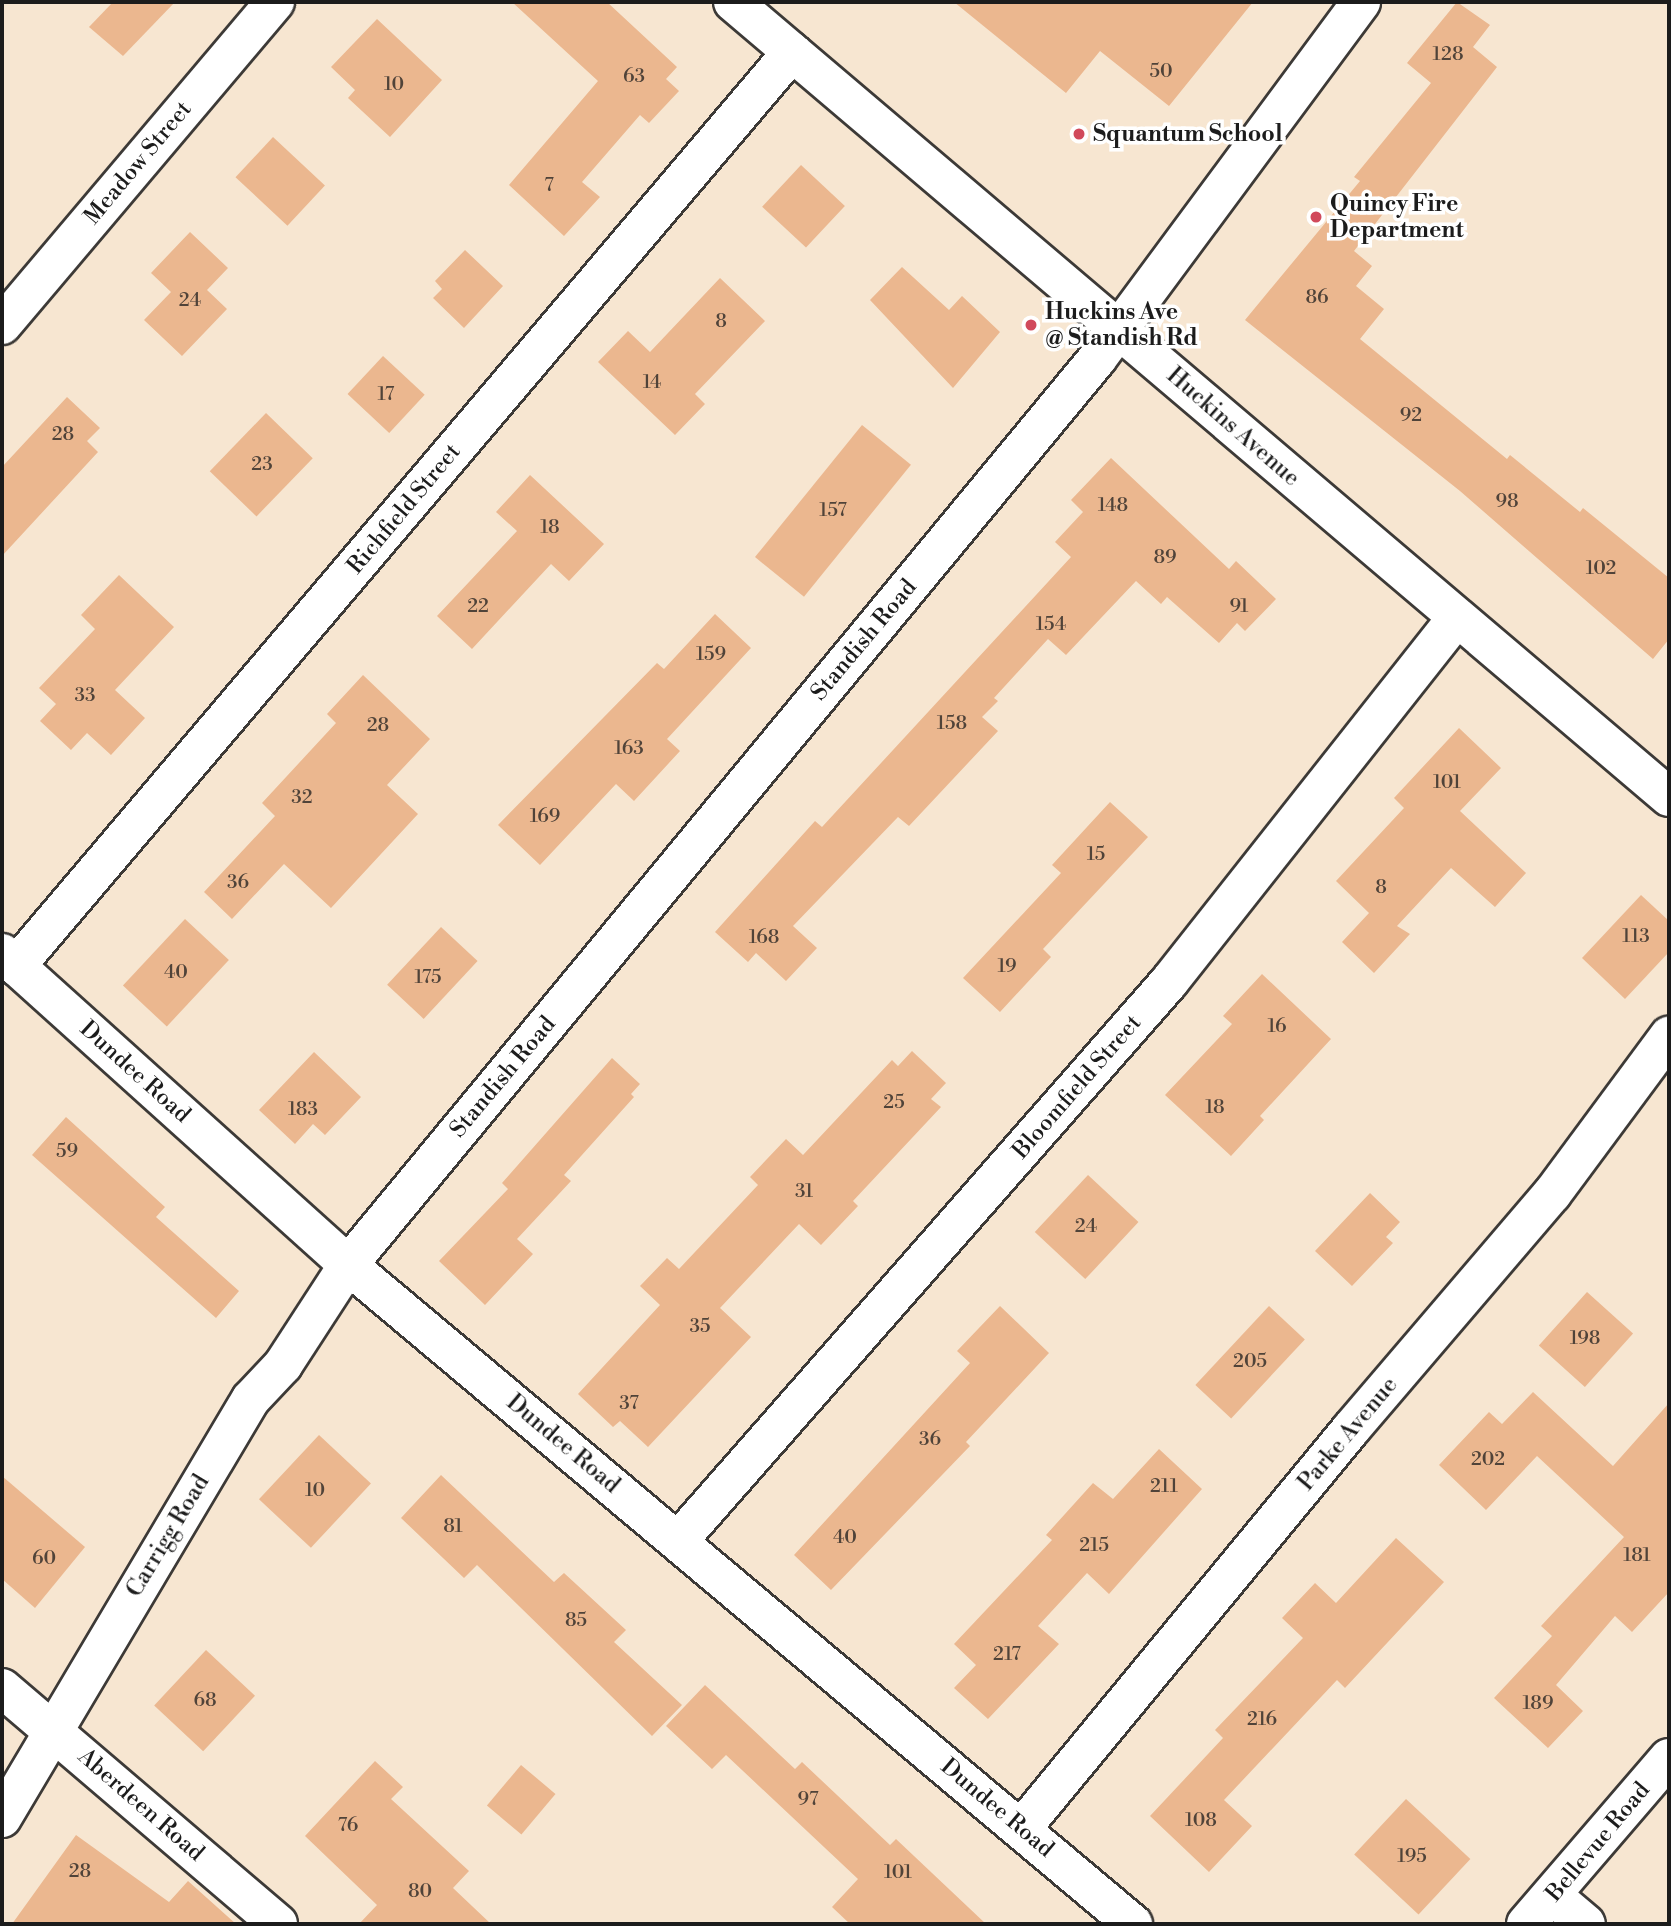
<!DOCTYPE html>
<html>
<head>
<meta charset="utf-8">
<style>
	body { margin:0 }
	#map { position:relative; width:1671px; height:1926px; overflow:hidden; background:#f7e6d1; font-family:"Libre Bodoni",serif }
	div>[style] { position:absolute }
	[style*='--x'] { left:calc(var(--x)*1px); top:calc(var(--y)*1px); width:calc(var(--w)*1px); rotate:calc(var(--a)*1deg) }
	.building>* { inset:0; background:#ebb78f; transform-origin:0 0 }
	.roads { filter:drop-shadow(2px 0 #3d3a37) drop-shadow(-2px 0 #3d3a37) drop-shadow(0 2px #3d3a37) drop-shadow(0 -2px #3d3a37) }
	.minor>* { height:38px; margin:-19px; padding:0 19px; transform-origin:19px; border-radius:19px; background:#fff }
	.tertiary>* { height:38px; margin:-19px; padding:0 19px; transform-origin:19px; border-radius:19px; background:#fff }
	.dots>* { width:19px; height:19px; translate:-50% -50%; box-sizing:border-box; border:4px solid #fff; border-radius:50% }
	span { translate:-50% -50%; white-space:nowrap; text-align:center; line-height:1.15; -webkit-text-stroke:7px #fff; paint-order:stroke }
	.number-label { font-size:19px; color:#504339 }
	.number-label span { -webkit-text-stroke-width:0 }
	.poi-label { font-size:23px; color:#1c1c1c; font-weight:700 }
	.left { translate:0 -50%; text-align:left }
	.street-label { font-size:23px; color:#1c1c1c }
	.frame { position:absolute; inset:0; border:4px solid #1c1c1c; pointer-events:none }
</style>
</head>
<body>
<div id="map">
	<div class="building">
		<div style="clip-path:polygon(113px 2px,175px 2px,123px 56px,89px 27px)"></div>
		<div style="clip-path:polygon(512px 2px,607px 2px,677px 67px,666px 79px,679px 91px,649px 123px,640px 115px,582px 182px,600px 197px,564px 236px,509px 185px,598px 81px)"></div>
		<div style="clip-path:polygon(954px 2px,1253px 2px,1169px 106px,1100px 51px,1066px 93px)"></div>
		<div style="clip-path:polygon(1457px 2px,1490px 25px,1473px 47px,1497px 67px,1354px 251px,1372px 266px,1356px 286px,1384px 309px,1360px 339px,1507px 459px,1510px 455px,1580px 512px,1583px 508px,1669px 578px,1669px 639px,1653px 659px,1460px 491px,1245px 320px,1360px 181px,1354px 177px,1431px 83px,1407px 63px)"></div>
		<div style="clip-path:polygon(377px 19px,442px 80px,390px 137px,348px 98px,355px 90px,331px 67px)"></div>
		<div style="left:273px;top:137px;width:71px;height:55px;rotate:43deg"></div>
		<div style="left:801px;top:165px;width:60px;height:57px;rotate:43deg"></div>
		<div style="clip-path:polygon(190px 232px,228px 268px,207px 290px,227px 309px,182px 356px,144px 320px,171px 292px,151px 273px)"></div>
		<div style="clip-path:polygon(465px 250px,503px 286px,464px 328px,433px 298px,442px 289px,435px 281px)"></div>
		<div style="clip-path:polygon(902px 267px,949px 310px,962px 296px,1000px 332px,953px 388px,870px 300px)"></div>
		<div style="clip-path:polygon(720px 278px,765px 321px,695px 394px,705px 404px,675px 435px,598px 362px,628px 331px,650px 352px)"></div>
		<div style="left:383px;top:356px;width:57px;height:52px;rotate:43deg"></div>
		<div style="clip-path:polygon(67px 397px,100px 428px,87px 441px,98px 452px,2px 556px,2px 467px)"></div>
		<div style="left:266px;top:413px;width:65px;height:81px;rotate:44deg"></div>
		<div style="left:862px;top:425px;width:63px;height:170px;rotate:39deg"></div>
		<div style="clip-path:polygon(1111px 458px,1229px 569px,1236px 561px,1276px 599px,1245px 631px,1237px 623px,1219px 643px,1167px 597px,1161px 604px,1136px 581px,1066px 655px,1048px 639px,994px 698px,998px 701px,982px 717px,998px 731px,909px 826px,898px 817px,793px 926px,817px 948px,786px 981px,756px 953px,748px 962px,715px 932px,815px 821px,822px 827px,1071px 557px,1055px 542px,1083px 512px,1071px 500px)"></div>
		<div style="clip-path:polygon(530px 475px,604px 544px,569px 581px,551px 564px,472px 649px,437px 616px,517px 531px,496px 512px)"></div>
		<div style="clip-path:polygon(119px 575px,174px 627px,115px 690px,145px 718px,111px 755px,87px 733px,71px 750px,40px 721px,56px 704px,39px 688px,95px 629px,81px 615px)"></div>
		<div style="clip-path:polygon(715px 614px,751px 648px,667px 739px,680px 751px,634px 801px,616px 784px,540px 865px,498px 825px,657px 663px,664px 669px)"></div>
		<div style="clip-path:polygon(363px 675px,430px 739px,387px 785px,418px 814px,331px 908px,284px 864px,232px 919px,204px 892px,275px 816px,262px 803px,336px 723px,327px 714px)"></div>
		<div style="clip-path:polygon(1459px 728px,1501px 768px,1460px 811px,1526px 873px,1495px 907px,1451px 868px,1397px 926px,1410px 934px,1374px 973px,1342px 942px,1369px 913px,1336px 881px,1404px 808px,1394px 798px)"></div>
		<div style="clip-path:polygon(1110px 802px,1148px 837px,1043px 949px,1051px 957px,1000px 1012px,963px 978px,1061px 873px,1052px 865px)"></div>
		<div style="clip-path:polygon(1641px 895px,1669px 921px,1669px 952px,1625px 999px,1582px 958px)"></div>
		<div style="left:185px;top:919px;width:60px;height:91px;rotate:43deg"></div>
		<div style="left:441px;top:927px;width:50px;height:79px;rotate:43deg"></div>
		<div style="clip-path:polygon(1262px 974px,1331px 1039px,1260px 1116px,1264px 1120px,1231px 1156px,1165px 1095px,1232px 1024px,1223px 1016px)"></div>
		<div style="clip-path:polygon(912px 1051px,946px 1083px,931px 1099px,941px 1107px,853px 1201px,858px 1206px,821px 1245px,799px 1224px,720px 1308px,751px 1337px,648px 1447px,620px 1421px,613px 1427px,578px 1394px,660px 1305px,640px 1286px,667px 1258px,679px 1269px,758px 1185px,750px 1177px,786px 1139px,803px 1155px,892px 1060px,898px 1066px)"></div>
		<div style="clip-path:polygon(314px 1052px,361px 1097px,325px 1135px,313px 1124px,295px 1144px,259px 1110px)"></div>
		<div style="clip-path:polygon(612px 1058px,640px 1084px,631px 1094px,634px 1097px,564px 1175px,571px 1181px,517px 1239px,533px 1254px,485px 1305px,439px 1261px,508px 1189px,502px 1183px)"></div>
		<div style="clip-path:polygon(66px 1117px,165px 1207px,156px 1217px,239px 1291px,216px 1318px,32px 1155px)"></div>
		<div style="left:1088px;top:1175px;width:69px;height:78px;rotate:43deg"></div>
		<div style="clip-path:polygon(1370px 1193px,1400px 1222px,1386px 1237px,1393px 1243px,1352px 1286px,1315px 1251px)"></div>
		<div style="left:1587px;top:1292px;width:62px;height:72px;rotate:42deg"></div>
		<div style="clip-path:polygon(1000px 1306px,1049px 1353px,966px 1442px,970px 1446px,831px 1590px,794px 1555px,970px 1363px,957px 1351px)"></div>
		<div style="left:1269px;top:1306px;width:49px;height:108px;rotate:43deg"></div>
		<div style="clip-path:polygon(1533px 1392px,1613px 1466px,1669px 1403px,1669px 1592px,1632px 1632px,1615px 1616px,1556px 1685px,1583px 1711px,1548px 1748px,1494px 1698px,1552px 1636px,1541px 1626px,1624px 1537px,1537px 1456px,1486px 1510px,1439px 1465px,1489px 1412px,1502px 1424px)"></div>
		<div style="left:319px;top:1435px;width:71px;height:88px;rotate:43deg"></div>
		<div style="clip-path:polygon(1159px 1449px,1202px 1489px,1109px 1594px,1087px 1573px,1038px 1626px,1059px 1644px,988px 1719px,954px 1688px,976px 1665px,954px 1644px,1052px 1540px,1046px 1535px,1093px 1483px,1113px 1499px)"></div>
		<div style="clip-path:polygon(441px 1475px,554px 1582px,564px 1573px,626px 1630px,614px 1642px,682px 1705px,652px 1736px,477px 1565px,464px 1578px,401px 1518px)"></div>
		<div style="clip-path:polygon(2px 1476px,85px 1547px,35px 1608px,2px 1579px)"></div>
		<div style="clip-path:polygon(1396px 1538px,1444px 1582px,1345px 1688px,1337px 1680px,1224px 1800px,1252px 1826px,1209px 1872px,1150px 1816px,1223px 1738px,1215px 1730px,1303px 1638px,1282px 1618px,1315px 1583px,1336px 1603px)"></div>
		<div style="left:206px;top:1650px;width:67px;height:76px;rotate:43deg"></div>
		<div style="clip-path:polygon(705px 1685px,795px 1769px,802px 1762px,890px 1845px,896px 1839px,986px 1924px,850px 1924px,832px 1907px,858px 1879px,726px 1755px,712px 1769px,666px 1726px)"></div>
		<div style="clip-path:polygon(375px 1761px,403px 1787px,391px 1799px,469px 1871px,453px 1888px,491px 1924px,359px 1924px,377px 1905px,305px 1836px)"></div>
		<div style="left:521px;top:1765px;width:45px;height:53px;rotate:40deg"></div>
		<div style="left:1406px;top:1799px;width:88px;height:76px;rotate:43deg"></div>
		<div style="clip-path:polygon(76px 1835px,169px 1902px,188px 1881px,236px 1924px,12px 1924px)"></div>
	</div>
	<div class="roads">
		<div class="minor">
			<div style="--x:2;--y:325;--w:423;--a:-49.8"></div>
			<div style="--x:2;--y:953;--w:466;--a:42"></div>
			<div style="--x:348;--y:1265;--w:1025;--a:40.01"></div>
			<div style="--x:16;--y:966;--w:1199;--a:-49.67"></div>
			<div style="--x:679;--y:1540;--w:743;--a:-48.71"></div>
			<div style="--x:1169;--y:982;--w:464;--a:-51.7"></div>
			<div style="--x:2;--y:1688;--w:363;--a:40.5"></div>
			<div style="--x:2;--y:1818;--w:487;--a:-59.3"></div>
			<div style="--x:251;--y:1399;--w:47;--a:-46.7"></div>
			<div style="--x:283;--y:1365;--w:119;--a:-57"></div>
			<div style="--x:348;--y:1265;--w:1176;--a:-50.42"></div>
			<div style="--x:1097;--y:359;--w:444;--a:-53.5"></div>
			<div style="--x:1022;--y:1828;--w:517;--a:-50.49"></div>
			<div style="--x:1351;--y:1429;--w:309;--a:-49.5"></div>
			<div style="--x:1552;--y:1194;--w:197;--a:-53.5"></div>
			<div style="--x:1553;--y:1896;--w:43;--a:40.3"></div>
			<div style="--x:1526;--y:1924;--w:219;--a:-49.3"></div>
		</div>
		<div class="tertiary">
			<div style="--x:733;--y:2;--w:1228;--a:40.34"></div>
		</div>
	</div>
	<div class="dots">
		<div style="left:1079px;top:134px;background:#d1495b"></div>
		<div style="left:1316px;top:217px;background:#d1495b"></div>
		<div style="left:1031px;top:325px;background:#d1495b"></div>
	</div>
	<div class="number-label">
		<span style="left:1448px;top:55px">128</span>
		<span style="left:1161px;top:72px">50</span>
		<span style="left:634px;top:77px">63</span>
		<span style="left:394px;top:85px">10</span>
		<span style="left:549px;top:186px">7</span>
		<span style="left:1317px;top:298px">86</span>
		<span style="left:190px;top:301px">24</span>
		<span style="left:721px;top:322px">8</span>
		<span style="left:652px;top:383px">14</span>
		<span style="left:386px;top:395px">17</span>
		<span style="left:1411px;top:416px">92</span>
		<span style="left:63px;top:435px">28</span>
		<span style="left:262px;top:465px">23</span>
		<span style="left:1507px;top:502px">98</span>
		<span style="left:1113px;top:506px">148</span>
		<span style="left:833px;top:511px">157</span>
		<span style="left:550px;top:528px">18</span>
		<span style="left:1165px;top:558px">89</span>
		<span style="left:1601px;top:569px">102</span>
		<span style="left:478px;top:607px">22</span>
		<span style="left:1239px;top:607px">91</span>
		<span style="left:1051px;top:625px">154</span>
		<span style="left:711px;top:655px">159</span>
		<span style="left:85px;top:696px">33</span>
		<span style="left:952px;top:724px">158</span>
		<span style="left:378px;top:726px">28</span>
		<span style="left:629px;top:749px">163</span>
		<span style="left:1447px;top:783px">101</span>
		<span style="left:302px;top:798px">32</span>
		<span style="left:545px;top:817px">169</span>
		<span style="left:1096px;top:855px">15</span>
		<span style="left:238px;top:883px">36</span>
		<span style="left:1381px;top:888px">8</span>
		<span style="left:1636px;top:937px">113</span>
		<span style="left:764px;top:938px">168</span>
		<span style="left:1007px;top:967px">19</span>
		<span style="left:176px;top:973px">40</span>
		<span style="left:428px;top:978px">175</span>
		<span style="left:1277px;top:1027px">16</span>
		<span style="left:894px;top:1103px">25</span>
		<span style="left:1215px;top:1108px">18</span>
		<span style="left:303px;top:1110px">183</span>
		<span style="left:67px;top:1152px">59</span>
		<span style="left:804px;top:1192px">31</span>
		<span style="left:1086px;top:1227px">24</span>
		<span style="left:700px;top:1327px">35</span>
		<span style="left:1585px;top:1339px">198</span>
		<span style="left:1250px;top:1362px">205</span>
		<span style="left:629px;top:1404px">37</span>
		<span style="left:930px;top:1440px">36</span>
		<span style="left:1488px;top:1460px">202</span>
		<span style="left:1164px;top:1487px">211</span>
		<span style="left:315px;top:1491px">10</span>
		<span style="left:453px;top:1527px">81</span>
		<span style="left:845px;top:1538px">40</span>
		<span style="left:1094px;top:1546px">215</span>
		<span style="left:1637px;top:1556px">181</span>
		<span style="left:44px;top:1559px">60</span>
		<span style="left:576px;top:1621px">85</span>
		<span style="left:1007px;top:1655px">217</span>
		<span style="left:205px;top:1701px">68</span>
		<span style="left:1538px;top:1704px">189</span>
		<span style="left:1262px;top:1720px">216</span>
		<span style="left:808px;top:1800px">97</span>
		<span style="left:1201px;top:1821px">108</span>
		<span style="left:348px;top:1826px">76</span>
		<span style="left:1412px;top:1857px">195</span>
		<span style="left:80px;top:1872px">28</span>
		<span style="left:898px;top:1873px">101</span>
		<span style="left:420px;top:1892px">80</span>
	</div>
	<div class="poi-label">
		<span class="left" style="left:1093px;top:134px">Squantum School</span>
		<span class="left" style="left:1330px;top:217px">Quincy Fire<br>Department</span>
		<span class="left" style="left:1045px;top:325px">Huckins Ave<br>@ Standish Rd</span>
	</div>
	<div class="street-label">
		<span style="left:138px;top:163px;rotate:-50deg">Meadow Street</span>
		<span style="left:1233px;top:427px;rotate:41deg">Huckins Avenue</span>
		<span style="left:404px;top:509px;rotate:-50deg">Richfield Street</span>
		<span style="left:864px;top:640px;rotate:-50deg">Standish Road</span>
		<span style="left:135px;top:1072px;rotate:42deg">Dundee Road</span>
		<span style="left:503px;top:1077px;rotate:-50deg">Standish Road</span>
		<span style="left:1077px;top:1087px;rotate:-49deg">Bloomfield Street</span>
		<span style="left:1348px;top:1434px;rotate:-50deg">Parke Avenue</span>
		<span style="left:563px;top:1444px;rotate:40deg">Dundee Road</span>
		<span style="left:168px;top:1536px;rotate:-59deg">Carrigg Road</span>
		<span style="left:141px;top:1805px;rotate:41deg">Aberdeen Road</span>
		<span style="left:997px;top:1808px;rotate:40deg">Dundee Road</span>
		<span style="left:1598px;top:1842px;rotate:-50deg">Bellevue Road</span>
	</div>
	<div class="frame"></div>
</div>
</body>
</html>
